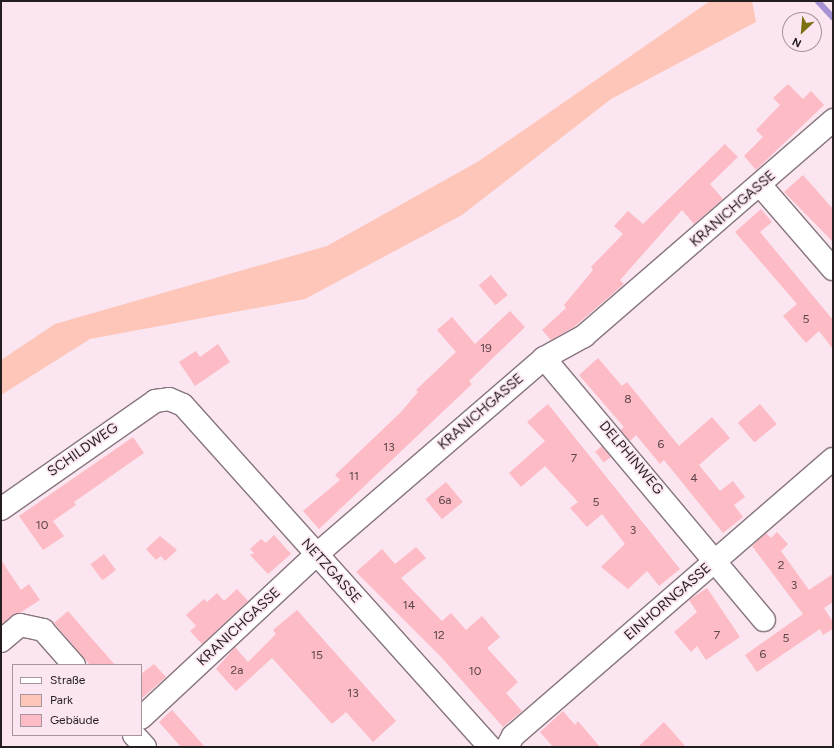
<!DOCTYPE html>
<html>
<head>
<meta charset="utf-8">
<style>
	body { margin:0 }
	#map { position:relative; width:834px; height:748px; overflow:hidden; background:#fae5f0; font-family:Figtree,sans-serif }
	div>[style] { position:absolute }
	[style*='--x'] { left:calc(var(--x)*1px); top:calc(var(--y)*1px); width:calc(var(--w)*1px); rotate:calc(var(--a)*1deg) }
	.green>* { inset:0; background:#fec5b9 }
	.stream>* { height:5.5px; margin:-2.75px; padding:0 2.75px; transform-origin:2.75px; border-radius:2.75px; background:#a792d3 }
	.building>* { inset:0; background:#fdbbc5; transform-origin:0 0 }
	.roads { filter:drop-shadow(1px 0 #87757e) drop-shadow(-1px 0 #87757e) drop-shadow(0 1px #87757e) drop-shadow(0 -1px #87757e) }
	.minor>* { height:22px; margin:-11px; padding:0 11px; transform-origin:11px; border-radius:11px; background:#fff }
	span { translate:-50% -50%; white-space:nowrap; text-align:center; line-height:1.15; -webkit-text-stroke:3.5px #fae5f0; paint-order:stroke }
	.number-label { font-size:12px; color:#5b454a }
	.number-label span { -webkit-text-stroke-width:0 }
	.street-label { font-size:14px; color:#251e21 }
	.frame { position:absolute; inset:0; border:2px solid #251e21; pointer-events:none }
	.legend { position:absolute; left:12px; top:664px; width:130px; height:72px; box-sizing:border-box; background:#fae5f0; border:1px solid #a5959d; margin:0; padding:5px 7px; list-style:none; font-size:12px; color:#251e21 }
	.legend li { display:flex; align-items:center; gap:8px; height:20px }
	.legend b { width:20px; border:1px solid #a5959d }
	.north { position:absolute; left:782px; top:12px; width:40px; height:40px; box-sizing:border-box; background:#fae5f0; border:1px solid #a5959d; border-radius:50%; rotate:206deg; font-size:11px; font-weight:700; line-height:16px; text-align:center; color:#251e21 }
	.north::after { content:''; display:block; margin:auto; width:14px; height:18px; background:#7d7010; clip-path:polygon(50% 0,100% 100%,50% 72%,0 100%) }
</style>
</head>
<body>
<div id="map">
	<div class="green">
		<div style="clip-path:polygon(710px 1px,752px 1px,756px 22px,611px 99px,462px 215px,305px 299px,90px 339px,1px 395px,1px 360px,55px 324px,327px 246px,479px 161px)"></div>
	</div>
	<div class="stream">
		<div style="--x:818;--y:1;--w:22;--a:47"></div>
	</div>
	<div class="building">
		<div style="clip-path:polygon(788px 84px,803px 99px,811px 91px,824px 105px,756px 170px,744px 156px,763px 137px,756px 130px,780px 105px,773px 98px)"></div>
		<div style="clip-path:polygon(725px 144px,738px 157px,710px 184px,723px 199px,694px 224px,682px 210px,620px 280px,624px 284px,574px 327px,551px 340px,542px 330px,566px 308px,564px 305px,593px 270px,591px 267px,623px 234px,614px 226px,628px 211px,643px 224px)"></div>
		<div style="clip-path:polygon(803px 175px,833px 209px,833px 242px,784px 192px)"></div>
		<div style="clip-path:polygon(761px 209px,772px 222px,760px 232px,833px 320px,833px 349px,819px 331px,806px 343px,783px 316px,797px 304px,735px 232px)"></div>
		<div style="left:491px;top:275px;width:26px;height:16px;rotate:50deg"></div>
		<div style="clip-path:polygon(510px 311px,525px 327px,469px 381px,472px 384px,319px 529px,303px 511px,340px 480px,335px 475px,401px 412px,418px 392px,416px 390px,456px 352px,437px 330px,452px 317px,475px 344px)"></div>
		<div style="clip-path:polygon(218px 344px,230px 362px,195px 386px,179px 362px,196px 351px,200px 357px)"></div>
		<div style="clip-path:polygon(598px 358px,622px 386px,627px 382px,679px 446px,712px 417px,730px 438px,699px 465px,720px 491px,733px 481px,745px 497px,734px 505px,743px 517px,723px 533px,664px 460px,660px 464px,636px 435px,630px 441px,620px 430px,624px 427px,579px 375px)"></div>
		<div style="clip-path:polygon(548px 404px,680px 569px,659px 586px,647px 571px,628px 589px,601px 567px,625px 544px,602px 514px,587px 527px,570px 508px,578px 502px,545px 466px,521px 487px,509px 473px,545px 441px,527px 422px)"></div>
		<div style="left:760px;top:404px;width:26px;height:29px;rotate:50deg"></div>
		<div style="clip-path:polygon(133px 437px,144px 453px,74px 502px,76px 505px,53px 521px,64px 536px,43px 550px,19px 516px)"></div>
		<div style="left:602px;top:446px;width:14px;height:9px;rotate:51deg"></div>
		<div style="left:446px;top:482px;width:26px;height:27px;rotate:50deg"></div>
		<div style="clip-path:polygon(777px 532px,788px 544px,781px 551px,809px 590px,833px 574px,833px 602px,824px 608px,833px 622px,833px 629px,823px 635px,820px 629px,757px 672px,745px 655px,803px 614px,752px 546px,766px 533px,771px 538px)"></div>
		<div style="clip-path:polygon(274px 535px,291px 554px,268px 574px,250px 555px,254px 553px,250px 549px,261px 539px,266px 543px)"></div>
		<div style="clip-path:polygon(160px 536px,177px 550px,165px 561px,161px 556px,156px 560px,146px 549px)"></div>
		<div style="clip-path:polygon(416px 547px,426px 558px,401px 578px,442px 621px,451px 613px,466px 630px,482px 616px,500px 637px,487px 648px,518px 682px,506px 693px,522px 711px,503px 727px,442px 658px,356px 572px,382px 549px,395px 564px)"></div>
		<div style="left:104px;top:554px;width:20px;height:17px;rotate:53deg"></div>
		<div style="clip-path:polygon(1px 560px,21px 590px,29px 584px,40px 600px,1px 625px)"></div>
		<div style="clip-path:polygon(707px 588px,740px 637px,706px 660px,697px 646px,691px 652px,674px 632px,697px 612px,689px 600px)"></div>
		<div style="clip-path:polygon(237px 589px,248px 601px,202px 644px,190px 631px,196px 626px,186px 615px,204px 599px,207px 602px,217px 593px,224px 601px)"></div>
		<div style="clip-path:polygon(297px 610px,396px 721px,373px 742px,346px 712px,332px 724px,272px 658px,236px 691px,216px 669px,235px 647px,248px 662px,276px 634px,273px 630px)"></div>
		<div style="clip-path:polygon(68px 611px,93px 640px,115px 665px,90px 665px,54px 623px)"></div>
		<div style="clip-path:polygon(154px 664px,166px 677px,141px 699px,141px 674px)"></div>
		<div style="clip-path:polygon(172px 710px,205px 747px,181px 747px,159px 722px)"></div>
		<div style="clip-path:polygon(563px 711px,575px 725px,578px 721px,600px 747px,553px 747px,540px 732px)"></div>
		<div style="clip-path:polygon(664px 722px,686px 747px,638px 747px)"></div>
	</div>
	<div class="roads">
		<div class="minor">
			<div style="--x:761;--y:186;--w:110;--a:49.1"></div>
			<div style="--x:544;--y:358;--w:342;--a:50"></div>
			<div style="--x:1;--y:509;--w:188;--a:-35"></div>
			<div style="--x:155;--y:401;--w:14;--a:-8"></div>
			<div style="--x:169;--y:399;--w:15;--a:23"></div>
			<div style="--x:183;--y:405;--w:460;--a:48.1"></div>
			<div style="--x:1;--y:641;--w:25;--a:-40"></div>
			<div style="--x:20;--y:625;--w:24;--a:12"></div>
			<div style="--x:43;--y:630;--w:47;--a:48.5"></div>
			<div style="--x:141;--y:718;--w:239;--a:-43"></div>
			<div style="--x:316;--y:555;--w:301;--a:-40.8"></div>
			<div style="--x:544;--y:358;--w:46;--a:-28.8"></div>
			<div style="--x:584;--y:336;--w:330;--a:-40.9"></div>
			<div style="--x:134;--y:735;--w:16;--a:47"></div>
			<div style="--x:507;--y:747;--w:13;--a:-61"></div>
			<div style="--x:513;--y:736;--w:423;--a:-40.9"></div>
		</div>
	</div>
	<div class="number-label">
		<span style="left:806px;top:320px">5</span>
		<span style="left:486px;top:349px">19</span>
		<span style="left:628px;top:400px">8</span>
		<span style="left:661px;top:445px">6</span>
		<span style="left:389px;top:448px">13</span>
		<span style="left:574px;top:459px">7</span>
		<span style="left:354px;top:477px">11</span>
		<span style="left:694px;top:479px">4</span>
		<span style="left:445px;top:501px">6a</span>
		<span style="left:596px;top:503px">5</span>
		<span style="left:42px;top:526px">10</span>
		<span style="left:633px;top:531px">3</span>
		<span style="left:781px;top:566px">2</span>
		<span style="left:794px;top:586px">3</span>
		<span style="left:409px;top:606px">14</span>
		<span style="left:439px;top:636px">12</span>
		<span style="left:717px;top:636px">7</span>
		<span style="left:786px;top:639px">5</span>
		<span style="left:763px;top:655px">6</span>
		<span style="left:317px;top:656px">15</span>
		<span style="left:237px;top:671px">2a</span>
		<span style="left:475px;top:672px">10</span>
		<span style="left:353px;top:694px">13</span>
	</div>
	<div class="street-label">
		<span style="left:733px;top:209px;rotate:-41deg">KRANICHGASSE</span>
		<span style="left:481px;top:412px;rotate:-41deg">KRANICHGASSE</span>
		<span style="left:83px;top:450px;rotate:-35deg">SCHILDWEG</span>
		<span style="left:631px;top:458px;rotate:50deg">DELPHINWEG</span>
		<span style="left:331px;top:571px;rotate:48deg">NETZGASSE</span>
		<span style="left:668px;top:602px;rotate:-41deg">EINHORNGASSE</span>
		<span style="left:239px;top:627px;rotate:-43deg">KRANICHGASSE</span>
	</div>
	<div class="frame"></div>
	<ul class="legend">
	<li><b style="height:5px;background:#fff"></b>Straße</li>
	<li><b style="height:11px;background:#fec5b9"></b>Park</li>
	<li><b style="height:11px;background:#fdbbc5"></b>Gebäude</li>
	</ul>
	<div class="north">N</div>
</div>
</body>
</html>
